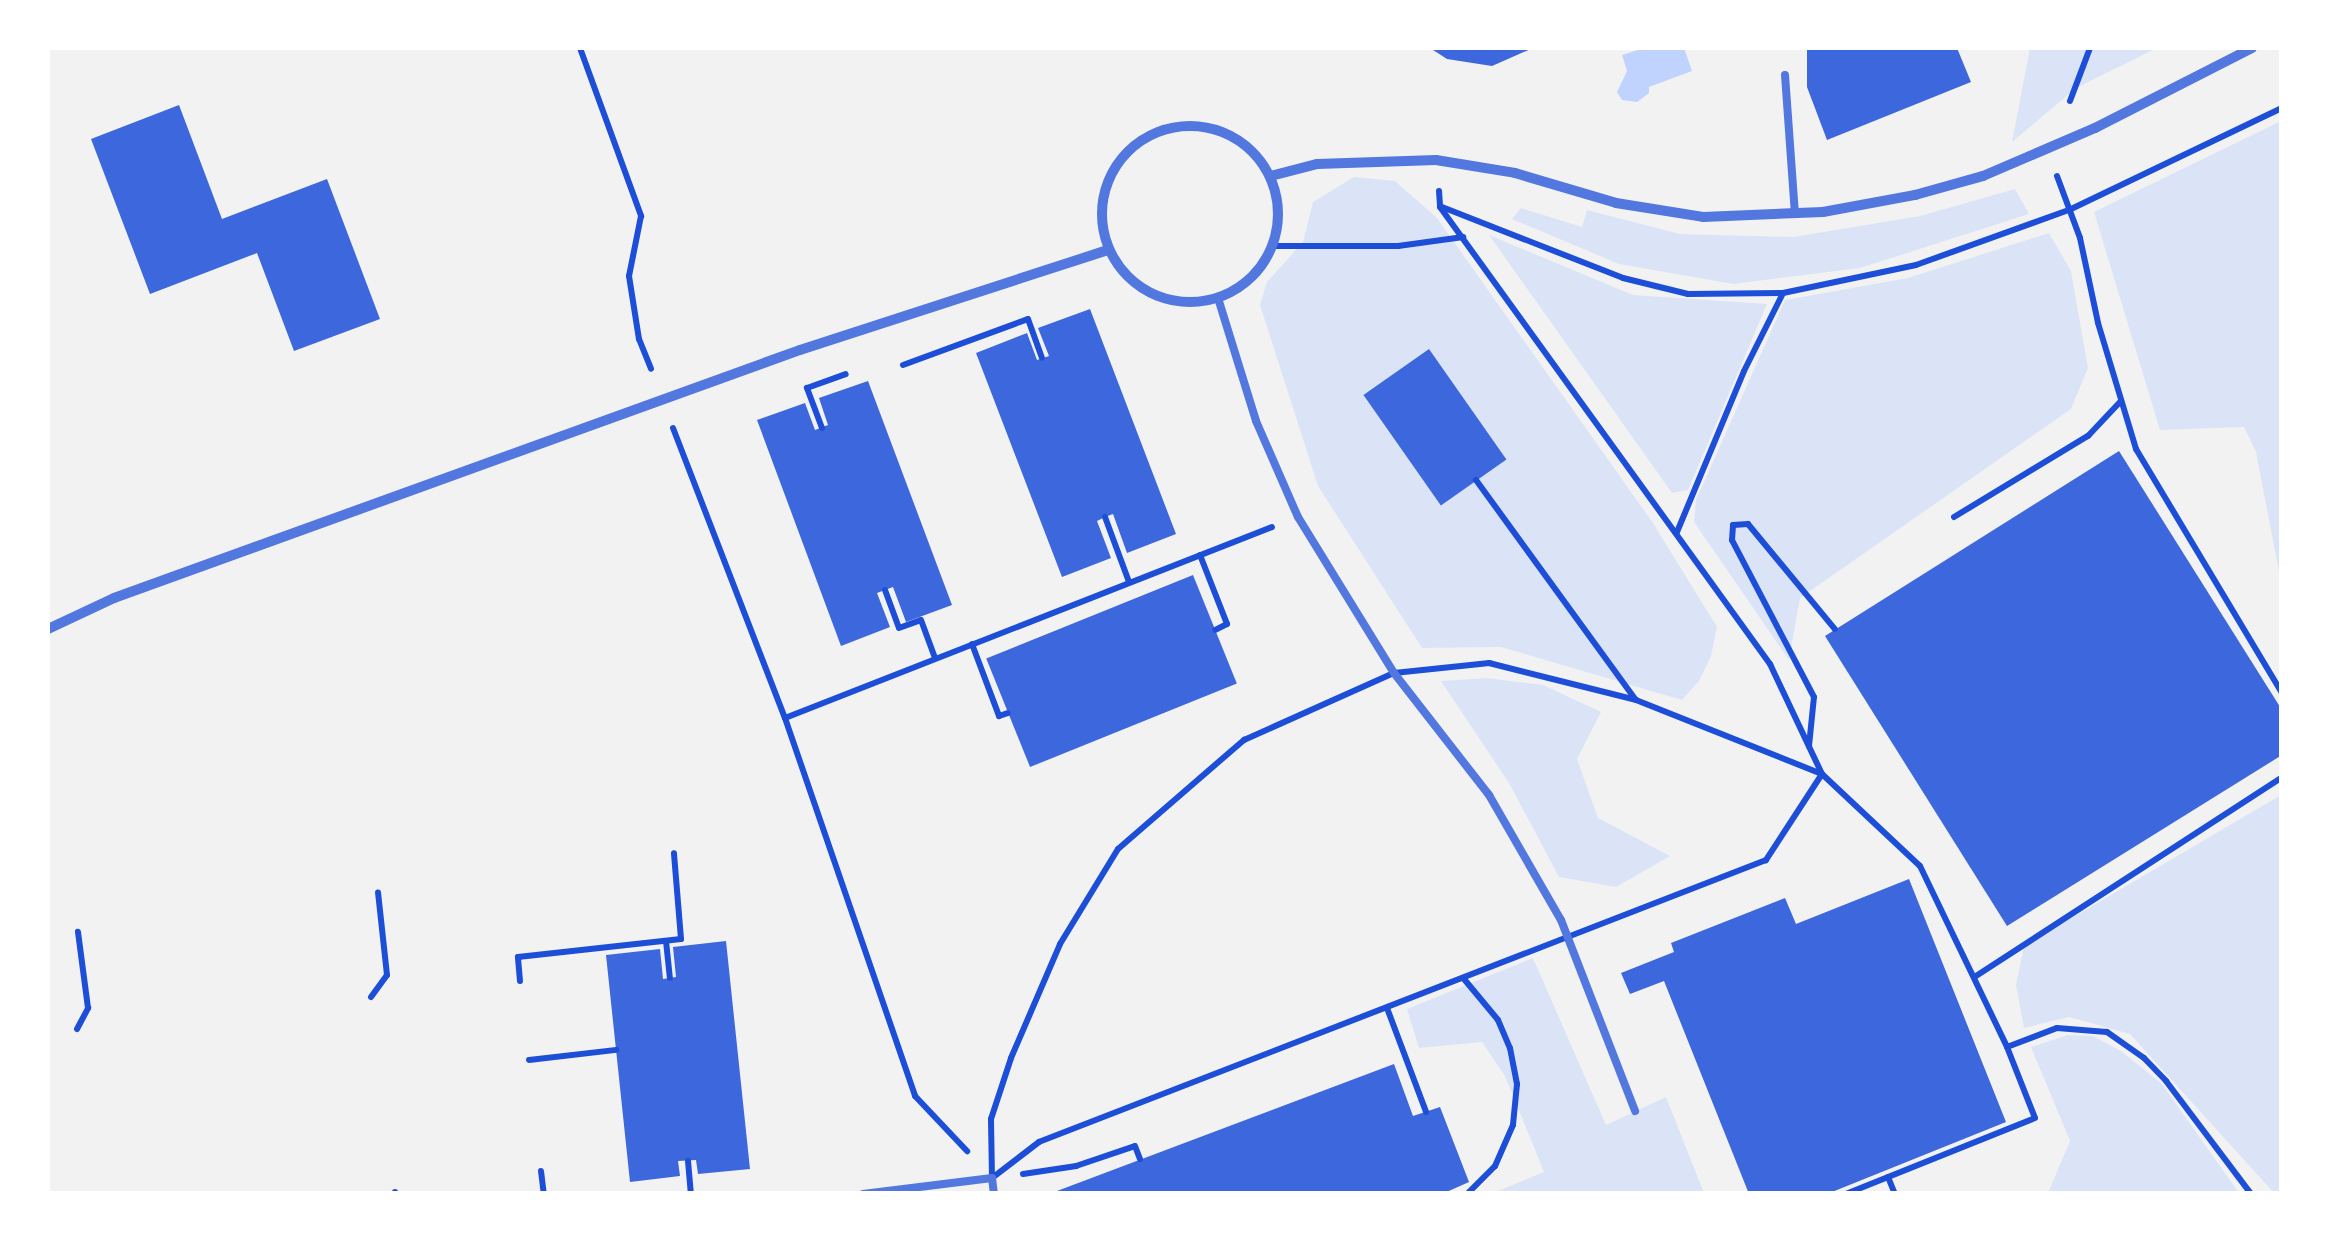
<!DOCTYPE html>
<html>
<head>
<meta charset="utf-8">
<style>
	body { margin:0 }
	#map { position:relative; width:2329px; height:1241px; overflow:hidden; background:#f2f2f2; font-family:"Libre Baskerville",serif }
	div>[style] { position:absolute }
	[style*='--x'] { left:calc(var(--x)*1px); top:calc(var(--y)*1px); width:calc(var(--w)*1px); rotate:calc(var(--a)*1deg) }
	.green>* { inset:0; background:#dbe4f7 }
	.water>* { inset:0; background:#bfd3fe }
	.building>* { inset:0; background:#3d67dc; transform-origin:0 0 }
	.path>* { height:6px; margin:-3px; padding:0 3px; transform-origin:3px; border-radius:3px; background:#1d4ed8 }
	.service>* { height:8px; margin:-4px; padding:0 4px; transform-origin:4px; border-radius:4px; background:#5277de }
	.minor>* { height:10px; margin:-5px; padding:0 5px; transform-origin:5px; border-radius:5px; background:#5277de }
	.minor>.ring { margin:-5px; padding:0; box-sizing:content-box; background:none; border:10px solid #5277de; border-radius:50% }
	span { translate:-50% -50%; white-space:nowrap; text-align:center; line-height:1.15; -webkit-text-stroke:10px #fff; paint-order:stroke }
	.frame { position:absolute; inset:0; border:50px solid #fff; pointer-events:none }
</style>
</head>
<body>
<div id="map">
	<div class="green">
		<div style="clip-path:polygon(2030px 48px,2157px 48px,2076px 88px,2012px 142px)"></div>
		<div style="clip-path:polygon(2281px 121px,2281px 582px,2256px 452px,2244px 427px,2160px 430px,2094px 212px)"></div>
		<div style="clip-path:polygon(1354px 177px,1395px 181px,1437px 218px,1653px 523px,1717px 627px,1711px 656px,1699px 681px,1682px 700px,1501px 647px,1422px 648px,1318px 486px,1260px 305px,1267px 282px,1303px 242px,1313px 202px)"></div>
		<div style="clip-path:polygon(2015px 189px,2029px 214px,1860px 268px,1733px 284px,1619px 264px,1512px 219px,1521px 208px,1582px 227px,1587px 210px,1680px 234px,1793px 237px,1920px 216px)"></div>
		<div style="clip-path:polygon(2049px 233px,2071px 271px,2088px 368px,2071px 409px,1800px 598px,1789px 660px,1694px 522px,1696px 500px,1785px 300px,1908px 278px)"></div>
		<div style="clip-path:polygon(1489px 235px,1633px 295px,1767px 304px,1688px 490px,1672px 493px)"></div>
		<div style="clip-path:polygon(1487px 678px,1543px 685px,1601px 712px,1577px 759px,1598px 818px,1670px 856px,1616px 887px,1559px 877px,1509px 783px,1441px 681px)"></div>
		<div style="clip-path:polygon(2281px 795px,2281px 1193px,2274px 1193px,2130px 1034px,2069px 1017px,2024px 1028px,2016px 985px,2024px 946px)"></div>
		<div style="clip-path:polygon(1533px 958px,1606px 1125px,1666px 1097px,1704px 1193px,1493px 1193px,1544px 1172px,1505px 1076px,1482px 1042px,1419px 1048px,1407px 1009px)"></div>
		<div style="clip-path:polygon(2068px 1035px,2093px 1036px,2121px 1051px,2162px 1084px,2239px 1193px,2048px 1193px,2070px 1141px,2031px 1047px)"></div>
	</div>
	<div class="water">
		<div style="clip-path:polygon(1644px 48px,1684px 48px,1692px 71px,1649px 87px,1649px 93px,1637px 102px,1622px 100px,1617px 92px,1627px 71px,1622px 55px)"></div>
	</div>
	<div class="building">
		<div style="clip-path:polygon(1430px 48px,1533px 48px,1492px 66px,1447px 59px)"></div>
		<div style="clip-path:polygon(1807px 48px,1957px 48px,1971px 82px,1827px 140px,1807px 87px)"></div>
		<div style="clip-path:polygon(179px 105px,222px 219px,327px 179px,380px 319px,294px 351px,257px 253px,150px 294px,91px 139px)"></div>
		<div style="clip-path:polygon(1090px 309px,1176px 534px,1127px 553px,1113px 514px,1105px 517px,1097px 521px,1111px 558px,1062px 577px,976px 353px,1027px 333px,1037px 360px,1049px 356px,1038px 328px)"></div>
		<div style="left:1429px;top:349px;width:135px;height:80px;rotate:55deg"></div>
		<div style="clip-path:polygon(868px 381px,952px 605px,906px 622px,893px 587px,877px 593px,890px 627px,841px 646px,757px 420px,805px 403px,815px 430px,828px 425px,819px 398px)"></div>
		<div style="clip-path:polygon(2119px 451px,2282px 710px,2282px 755px,2007px 926px,1825px 636px)"></div>
		<div style="left:1193px;top:575px;width:117px;height:223px;rotate:68deg"></div>
		<div style="clip-path:polygon(1909px 879px,2006px 1122px,1827px 1194px,1749px 1194px,1664px 981px,1630px 994px,1621px 973px,1674px 952px,1671px 943px,1785px 898px,1796px 924px)"></div>
		<div style="clip-path:polygon(726px 941px,750px 1169px,698px 1174px,696px 1160px,678px 1161px,680px 1176px,630px 1182px,606px 955px,660px 949px,663px 979px,676px 977px,673px 947px)"></div>
		<div style="clip-path:polygon(1394px 1064px,1413px 1116px,1440px 1107px,1469px 1182px,1442px 1194px,1049px 1194px)"></div>
	</div>
	<div class="path">
		<div style="--x:580;--y:48;--w:179;--a:70"></div>
		<div style="--x:641;--y:216;--w:61;--a:101.3"></div>
		<div style="--x:629;--y:276;--w:64;--a:81"></div>
		<div style="--x:639;--y:339;--w:32;--a:68"></div>
		<div style="--x:2070;--y:101;--w:57;--a:-69.3"></div>
		<div style="--x:2057;--y:176;--w:66;--a:69.6"></div>
		<div style="--x:2080;--y:238;--w:87;--a:78"></div>
		<div style="--x:2098;--y:323;--w:132;--a:73.2"></div>
		<div style="--x:2136;--y:449;--w:284;--a:59.1"></div>
		<div style="--x:1439;--y:191;--w:16;--a:86"></div>
		<div style="--x:1440;--y:207;--w:564;--a:54.17"></div>
		<div style="--x:1770;--y:664;--w:122;--a:64.7"></div>
		<div style="--x:1822;--y:774;--w:134;--a:43.2"></div>
		<div style="--x:1920;--y:866;--w:201;--a:64.3"></div>
		<div style="--x:2007;--y:1047;--w:76;--a:68.5"></div>
		<div style="--x:2035;--y:1118;--w:204;--a:158.1"></div>
		<div style="--x:1442;--y:207;--w:194;--a:21.4"></div>
		<div style="--x:1623;--y:278;--w:67;--a:13.8"></div>
		<div style="--x:1688;--y:294;--w:95;--a:-0.6"></div>
		<div style="--x:1783;--y:293;--w:136;--a:-11.9"></div>
		<div style="--x:1916;--y:265;--w:163;--a:-19.8"></div>
		<div style="--x:2069;--y:210;--w:236;--a:-25.6"></div>
		<div style="--x:1273;--y:246;--w:125;--a:0"></div>
		<div style="--x:1398;--y:246;--w:66;--a:-7.9"></div>
		<div style="--x:903;--y:365;--w:133;--a:-20.2"></div>
		<div style="--x:1028;--y:319;--w:41;--a:70.3"></div>
		<div style="--x:673;--y:428;--w:311;--a:68.9"></div>
		<div style="--x:785;--y:718;--w:400;--a:71"></div>
		<div style="--x:915;--y:1096;--w:76;--a:46.6"></div>
		<div style="--x:822;--y:428;--w:43;--a:-110.6"></div>
		<div style="--x:807;--y:388;--w:41;--a:-19.7"></div>
		<div style="--x:1476;--y:480;--w:271;--a:54"></div>
		<div style="--x:1105;--y:517;--w:69;--a:69.7"></div>
		<div style="--x:1954;--y:517;--w:157;--a:-31.2"></div>
		<div style="--x:2088;--y:436;--w:47;--a:-46.7"></div>
		<div style="--x:1677;--y:532;--w:174;--a:-67.4"></div>
		<div style="--x:1744;--y:371;--w:87;--a:-63.4"></div>
		<div style="--x:1200;--y:555;--w:74;--a:68.6"></div>
		<div style="--x:1227;--y:624;--w:13;--a:153"></div>
		<div style="--x:885;--y:590;--w:40;--a:69.8"></div>
		<div style="--x:899;--y:628;--w:23;--a:-20"></div>
		<div style="--x:921;--y:620;--w:40;--a:69.8"></div>
		<div style="--x:972;--y:644;--w:77;--a:69.4"></div>
		<div style="--x:999;--y:716;--w:9;--a:-18"></div>
		<div style="--x:1489;--y:663;--w:152;--a:14.1"></div>
		<div style="--x:1636;--y:700;--w:200;--a:21.7"></div>
		<div style="--x:1822;--y:774;--w:103;--a:123.1"></div>
		<div style="--x:1766;--y:860;--w:780;--a:158.8"></div>
		<div style="--x:1039;--y:1142;--w:59;--a:142.5"></div>
		<div style="--x:992;--y:1178;--w:59;--a:-91"></div>
		<div style="--x:991;--y:1119;--w:64;--a:-71.8"></div>
		<div style="--x:1011;--y:1058;--w:124;--a:-66.7"></div>
		<div style="--x:1060;--y:944;--w:111;--a:-58.6"></div>
		<div style="--x:1118;--y:849;--w:167;--a:-40.9"></div>
		<div style="--x:1244;--y:740;--w:164;--a:-24.1"></div>
		<div style="--x:1394;--y:673;--w:96;--a:-6"></div>
		<div style="--x:785;--y:718;--w:523;--a:-21.41"></div>
		<div style="--x:1809;--y:746;--w:49;--a:-84.2"></div>
		<div style="--x:1814;--y:697;--w:177;--a:-117.6"></div>
		<div style="--x:1732;--y:540;--w:15;--a:-86"></div>
		<div style="--x:1733;--y:525;--w:15;--a:-4"></div>
		<div style="--x:1748;--y:524;--w:136;--a:50.4"></div>
		<div style="--x:666;--y:941;--w:37;--a:84"></div>
		<div style="--x:1976;--y:976;--w:365;--a:-33"></div>
		<div style="--x:1464;--y:979;--w:53;--a:50.3"></div>
		<div style="--x:1498;--y:1020;--w:30;--a:67"></div>
		<div style="--x:1510;--y:1048;--w:37;--a:79"></div>
		<div style="--x:1517;--y:1084;--w:41;--a:95.6"></div>
		<div style="--x:1513;--y:1125;--w:45;--a:113.7"></div>
		<div style="--x:1495;--y:1166;--w:40;--a:135"></div>
		<div style="--x:520;--y:981;--w:24;--a:-95"></div>
		<div style="--x:518;--y:957;--w:164;--a:-6.3"></div>
		<div style="--x:681;--y:939;--w:86;--a:-94.7"></div>
		<div style="--x:371;--y:997;--w:27;--a:-54"></div>
		<div style="--x:387;--y:975;--w:83;--a:-96.2"></div>
		<div style="--x:1387;--y:1008;--w:111;--a:69.4"></div>
		<div style="--x:77;--y:1029;--w:24;--a:-62"></div>
		<div style="--x:88;--y:1008;--w:77;--a:-97.5"></div>
		<div style="--x:2007;--y:1047;--w:53;--a:-20.8"></div>
		<div style="--x:2057;--y:1028;--w:50;--a:4.6"></div>
		<div style="--x:2107;--y:1032;--w:45;--a:35.1"></div>
		<div style="--x:2144;--y:1058;--w:32;--a:46"></div>
		<div style="--x:2166;--y:1081;--w:141;--a:53"></div>
		<div style="--x:529;--y:1060;--w:88;--a:-6.6"></div>
		<div style="--x:688;--y:1161;--w:33;--a:85"></div>
		<div style="--x:541;--y:1171;--w:23;--a:83"></div>
		<div style="--x:1023;--y:1174;--w:54;--a:-8.6"></div>
		<div style="--x:1076;--y:1166;--w:62;--a:-18.7"></div>
		<div style="--x:1135;--y:1146;--w:14;--a:69"></div>
		<div style="--x:1888;--y:1177;--w:18;--a:68"></div>
		<div style="--x:395;--y:1192;--w:2;--a:90"></div>
	</div>
	<div class="service">
		<div style="--x:1785;--y:75;--w:139;--a:85.9"></div>
		<div style="--x:1218;--y:298;--w:129;--a:72.8"></div>
		<div style="--x:1256;--y:421;--w:105;--a:66.4"></div>
		<div style="--x:1298;--y:517;--w:183;--a:58.4"></div>
		<div style="--x:1394;--y:673;--w:155;--a:52.1"></div>
		<div style="--x:1489;--y:795;--w:144;--a:60.1"></div>
		<div style="--x:1561;--y:920;--w:205;--a:68.8"></div>
		<div style="--x:863;--y:1194;--w:130;--a:-7.1"></div>
		<div style="--x:992;--y:1178;--w:16;--a:83"></div>
	</div>
	<div class="minor">
		<div class="ring" style="left:1102px;top:126px;width:166px;height:166px"></div>
		<div style="--x:1271;--y:176;--w:48;--a:-14.6"></div>
		<div style="--x:1317;--y:164;--w:119;--a:-1.9"></div>
		<div style="--x:1436;--y:160;--w:80;--a:9.3"></div>
		<div style="--x:1515;--y:173;--w:105;--a:16.5"></div>
		<div style="--x:1616;--y:203;--w:88;--a:9.1"></div>
		<div style="--x:1703;--y:217;--w:120;--a:-2.4"></div>
		<div style="--x:1823;--y:212;--w:94;--a:-10.5"></div>
		<div style="--x:1915;--y:195;--w:71;--a:-15.6"></div>
		<div style="--x:1983;--y:176;--w:122;--a:-23.2"></div>
		<div style="--x:2095;--y:128;--w:176;--a:-27"></div>
		<div style="--x:48;--y:629;--w:73;--a:-25.2"></div>
		<div style="--x:114;--y:598;--w:729;--a:-19.88"></div>
		<div style="--x:800;--y:350;--w:324;--a:-18"></div>
	</div>
	<div class="frame"></div>
</div>
</body>
</html>
